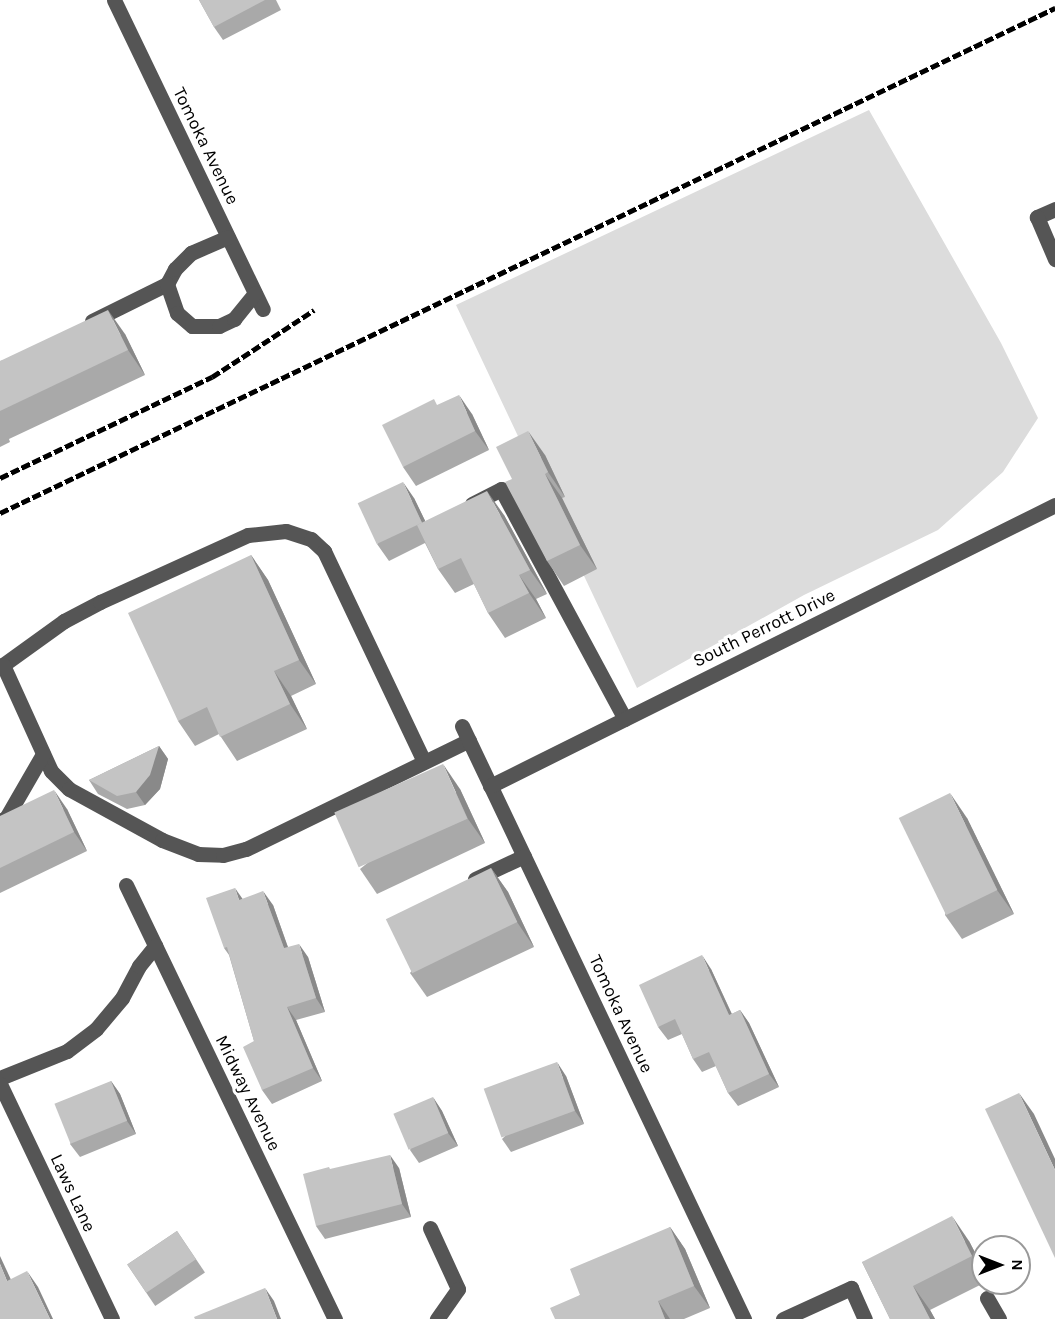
<!DOCTYPE html>
<html>
<head>
<meta charset="utf-8">
<style>
	body { margin:0 }
	#map { position:relative; width:1055px; height:1319px; overflow:hidden; background:#fff; font-family:Karla,sans-serif }
	div>[style] { position:absolute }
	[style*='--x'] { left:calc(var(--x)*1px); top:calc(var(--y)*1px); width:calc(var(--w)*1px); rotate:calc(var(--a)*1deg) }
	.green>* { inset:0; background:#dcdcdc }
	.minor>* { height:15px; margin:-7.5px; padding:0 7.5px; transform-origin:7.5px; border-radius:7.5px; background:#555 }
	.rail>* { height:4.5px; margin-top:-2.25px; transform-origin:0; background:repeating-linear-gradient(90deg,#000 0 9px,transparent 0 12px) }
	.wall>* { inset:0; background:#a9a9a9; transform-origin:0 0 }
	.shaded-wall>* { inset:0; background:#898989 }
	.building>* { inset:0; background:#c4c4c4; transform-origin:0 0 }
	span { translate:-50% -50%; white-space:nowrap; text-align:center; line-height:1.15; -webkit-text-stroke:6px #fff; paint-order:stroke }
	.street-label { font-size:18px; color:#000 }
	.north { position:absolute; left:971px; top:1235px; width:60px; height:60px; box-sizing:border-box; background:#fff; border:2px solid #999; border-radius:50%; rotate:90deg; font-size:16px; font-weight:700; line-height:24px; text-align:center; color:#000 }
	.north::after { content:''; display:block; margin:auto; width:21px; height:27px; background:#000; clip-path:polygon(50% 0,100% 100%,50% 72%,0 100%) }
</style>
</head>
<body>
<div id="map">
	<div class="green">
		<div style="clip-path:polygon(869px 110px,1001px 343px,1038px 418px,1003px 472px,938px 530px,804px 595px,637px 688px,456px 305px)"></div>
	</div>
	<div class="minor">
		<div style="--x:114;--y:0;--w:343;--a:64.3"></div>
		<div style="--x:1055;--y:209;--w:20;--a:156"></div>
		<div style="--x:1037;--y:217;--w:46;--a:66.8"></div>
		<div style="--x:167;--y:284;--w:17;--a:-62"></div>
		<div style="--x:175;--y:269;--w:23;--a:-45"></div>
		<div style="--x:191;--y:253;--w:40;--a:-23.4"></div>
		<div style="--x:92;--y:321;--w:84;--a:-26.3"></div>
		<div style="--x:167;--y:284;--w:31;--a:71"></div>
		<div style="--x:177;--y:313;--w:20;--a:41"></div>
		<div style="--x:192;--y:326;--w:27;--a:0"></div>
		<div style="--x:219;--y:326;--w:17;--a:-25"></div>
		<div style="--x:234;--y:319;--w:33;--a:-51"></div>
		<div style="--x:472;--y:504;--w:33;--a:-27"></div>
		<div style="--x:501;--y:489;--w:261;--a:61.7"></div>
		<div style="--x:3;--y:665;--w:75;--a:-35.8"></div>
		<div style="--x:64;--y:621;--w:41;--a:-27.8"></div>
		<div style="--x:100;--y:602;--w:162;--a:-24.4"></div>
		<div style="--x:248;--y:535;--w:38;--a:-6"></div>
		<div style="--x:286;--y:531;--w:26;--a:18"></div>
		<div style="--x:311;--y:539;--w:18;--a:43"></div>
		<div style="--x:324;--y:551;--w:233;--a:64.6"></div>
		<div style="--x:0;--y:666;--w:3;--a:-18"></div>
		<div style="--x:3;--y:665;--w:116;--a:65.6"></div>
		<div style="--x:51;--y:771;--w:25;--a:45"></div>
		<div style="--x:69;--y:789;--w:106;--a:28.7"></div>
		<div style="--x:162;--y:840;--w:39;--a:21"></div>
		<div style="--x:198;--y:854;--w:25;--a:2"></div>
		<div style="--x:223;--y:855;--w:24;--a:-15"></div>
		<div style="--x:246;--y:849;--w:248;--a:-26"></div>
		<div style="--x:462;--y:726;--w:657;--a:64.57"></div>
		<div style="--x:490;--y:786;--w:631;--a:-26.44"></div>
		<div style="--x:0;--y:821;--w:7;--a:-27"></div>
		<div style="--x:6;--y:818;--w:74;--a:-60"></div>
		<div style="--x:475;--y:879;--w:54;--a:-25.1"></div>
		<div style="--x:126;--y:885;--w:482;--a:64.3"></div>
		<div style="--x:0;--y:1078;--w:72;--a:-21.9"></div>
		<div style="--x:67;--y:1051;--w:36;--a:-37"></div>
		<div style="--x:96;--y:1029;--w:40;--a:-50"></div>
		<div style="--x:122;--y:998;--w:36;--a:-62"></div>
		<div style="--x:139;--y:966;--w:26;--a:-51"></div>
		<div style="--x:0;--y:1084;--w:260;--a:64.5"></div>
		<div style="--x:430;--y:1228;--w:67;--a:65.3"></div>
		<div style="--x:458;--y:1289;--w:37;--a:125"></div>
		<div style="--x:987;--y:1298;--w:24;--a:60"></div>
		<div style="--x:783;--y:1319;--w:75;--a:-24.5"></div>
		<div style="--x:851;--y:1288;--w:34;--a:66"></div>
	</div>
	<div class="rail">
		<div style="--x:0;--y:478;--w:235;--a:-25.5"></div>
		<div style="--x:212;--y:377;--w:122;--a:-33.3"></div>
		<div style="--x:0;--y:513;--w:1170;--a:-25.58"></div>
	</div>
	<div class="wall">
		<div style="clip-path:polygon(199px 0,276px 0,281px 10px,223px 40px,214px 27px)"></div>
		<div style="clip-path:polygon(125px 334px,145px 375px,9px 439px,10px 442px,0 447px,0 361px)"></div>
		<div style="clip-path:polygon(438px 405px,472px 414px,489px 450px,416px 486px,403px 467px)"></div>
		<div style="clip-path:polygon(545px 455px,565px 497px,562px 498px,597px 569px,564px 586px,547px 561px,512px 479px)"></div>
		<div style="clip-path:polygon(414px 498px,425px 521px,504px 515px,547px 594px,536px 599px,546px 618px,505px 638px,488px 613px,474px 584px,455px 593px,438px 569px,425px 543px,389px 561px,377px 544px)"></div>
		<div style="clip-path:polygon(251px 555px,268px 580px,316px 684px,291px 696px,307px 729px,237px 761px,219px 734px,195px 746px,178px 721px)"></div>
		<div style="clip-path:polygon(159px 746px,168px 759px,160px 789px,145px 805px,127px 809px,98px 794px,89px 780px)"></div>
		<div style="clip-path:polygon(460px 789px,485px 843px,377px 894px,360px 869px)"></div>
		<div style="clip-path:polygon(67px 809px,87px 851px,0 893px,0 816px)"></div>
		<div style="clip-path:polygon(967px 818px,1014px 914px,962px 939px,945px 915px)"></div>
		<div style="clip-path:polygon(491px 868px,508px 892px,534px 947px,427px 997px,410px 973px)"></div>
		<div style="clip-path:polygon(243px 899px,273px 905px,288px 947px,308px 957px,325px 1012px,296px 1020px,322px 1081px,272px 1104px,262px 1090px,254px 1041px,229px 955px,224px 948px)"></div>
		<div style="clip-path:polygon(711px 969px,732px 1014px,740px 1010px,749px 1023px,779px 1087px,738px 1106px,728px 1093px,716px 1066px,702px 1072px,693px 1059px,682px 1034px,668px 1040px,658px 1027px)"></div>
		<div style="clip-path:polygon(566px 1076px,584px 1124px,511px 1152px,502px 1139px)"></div>
		<div style="clip-path:polygon(111px 1081px,120px 1094px,136px 1134px,80px 1157px,70px 1144px)"></div>
		<div style="clip-path:polygon(433px 1098px,442px 1111px,458px 1146px,419px 1163px,410px 1150px)"></div>
		<div style="clip-path:polygon(399px 1168px,411px 1217px,325px 1239px,316px 1226px,331px 1169px)"></div>
		<div style="clip-path:polygon(670px 1227px,685px 1249px,710px 1308px,684px 1319px,555px 1319px,580px 1295px)"></div>
		<div style="left:177px;top:1231px;width:50px;height:60px;rotate:56deg"></div>
		<div style="clip-path:polygon(969px 1241px,983px 1268px,983px 1283px,984px 1283px,930px 1310px,935px 1319px,890px 1319px,862px 1262px)"></div>
	</div>
	<div class="shaded-wall">
		<div style="clip-path:polygon(108px 310px,125px 334px,145px 375px,128px 350px)"></div>
		<div style="clip-path:polygon(459px 395px,472px 414px,489px 450px,475px 431px)"></div>
		<div style="clip-path:polygon(528px 431px,545px 455px,565px 497px,548px 472px)"></div>
		<div style="clip-path:polygon(545px 474px,562px 498px,597px 569px,580px 545px)"></div>
		<div style="clip-path:polygon(403px 482px,414px 498px,434px 539px,422px 523px)"></div>
		<div style="clip-path:polygon(487px 491px,504px 515px,547px 594px,530px 570px)"></div>
		<div style="clip-path:polygon(251px 555px,268px 580px,316px 684px,299px 660px)"></div>
		<div style="clip-path:polygon(519px 575px,536px 599px,546px 618px,529px 593px)"></div>
		<div style="clip-path:polygon(274px 671px,291px 696px,307px 729px,290px 704px)"></div>
		<div style="clip-path:polygon(159px 746px,168px 759px,160px 789px,145px 805px,136px 792px)"></div>
		<div style="clip-path:polygon(443px 764px,460px 789px,485px 843px,468px 819px)"></div>
		<div style="clip-path:polygon(54px 790px,67px 809px,87px 851px,74px 832px)"></div>
		<div style="clip-path:polygon(950px 793px,967px 818px,1014px 914px,997px 890px)"></div>
		<div style="clip-path:polygon(491px 868px,508px 892px,534px 947px,517px 922px)"></div>
		<div style="clip-path:polygon(235px 888px,244px 901px,239px 900px)"></div>
		<div style="clip-path:polygon(263px 891px,273px 905px,293px 962px,284px 948px)"></div>
		<div style="clip-path:polygon(299px 944px,308px 957px,325px 1012px,316px 998px)"></div>
		<div style="clip-path:polygon(702px 955px,711px 969px,738px 1028px,729px 1015px)"></div>
		<div style="clip-path:polygon(287px 1007px,296px 1020px,322px 1081px,313px 1068px)"></div>
		<div style="clip-path:polygon(740px 1010px,749px 1023px,779px 1087px,769px 1074px)"></div>
		<div style="clip-path:polygon(557px 1062px,566px 1076px,584px 1124px,575px 1111px)"></div>
		<div style="clip-path:polygon(111px 1081px,120px 1094px,136px 1134px,127px 1121px)"></div>
		<div style="clip-path:polygon(1019px 1093px,1034px 1114px,1055px 1159px,1055px 1170px)"></div>
		<div style="clip-path:polygon(433px 1097px,442px 1111px,458px 1146px,448px 1133px)"></div>
		<div style="clip-path:polygon(390px 1155px,399px 1168px,411px 1217px,402px 1204px)"></div>
		<div style="clip-path:polygon(952px 1216px,969px 1241px,983px 1268px,983px 1272px,972px 1256px)"></div>
		<div style="clip-path:polygon(670px 1227px,685px 1249px,710px 1308px,694px 1286px)"></div>
		<div style="clip-path:polygon(0 1256px,19px 1297px,7px 1281px,0 1264px)"></div>
		<div style="clip-path:polygon(27px 1271px,38px 1287px,53px 1319px,50px 1319px)"></div>
		<div style="clip-path:polygon(913px 1286px,930px 1310px,935px 1319px,930px 1319px)"></div>
		<div style="clip-path:polygon(265px 1288px,274px 1301px,281px 1319px,277px 1319px)"></div>
		<div style="clip-path:polygon(658px 1301px,670px 1319px,665px 1319px)"></div>
	</div>
	<div class="building">
		<div style="clip-path:polygon(199px 0,265px 0,214px 27px)"></div>
		<div style="clip-path:polygon(108px 310px,128px 350px,0 411px,0 361px)"></div>
		<div style="clip-path:polygon(459px 395px,475px 431px,403px 467px,382px 425px,434px 399px,437px 405px)"></div>
		<div style="clip-path:polygon(528px 431px,548px 472px,545px 474px,580px 545px,547px 561px,505px 482px,512px 479px,496px 447px)"></div>
		<div style="left:403px;top:482px;width:45px;height:50px;rotate:65deg"></div>
		<div style="clip-path:polygon(487px 491px,530px 570px,519px 575px,529px 593px,488px 613px,461px 558px,438px 569px,417px 525px)"></div>
		<div style="clip-path:polygon(251px 555px,299px 660px,274px 671px,290px 704px,220px 737px,207px 707px,178px 721px,128px 613px)"></div>
		<div style="clip-path:polygon(159px 746px,150px 775px,136px 792px,117px 796px,89px 780px)"></div>
		<div style="left:443px;top:764px;width:60px;height:119px;rotate:66deg"></div>
		<div style="clip-path:polygon(54px 790px,74px 832px,0 868px,0 816px)"></div>
		<div style="left:950px;top:793px;width:108px;height:57px;rotate:64deg"></div>
		<div style="left:491px;top:868px;width:60px;height:117px;rotate:64deg"></div>
		<div style="clip-path:polygon(235px 888px,239px 900px,263px 891px,284px 948px,299px 944px,316px 998px,287px 1007px,313px 1068px,262px 1090px,243px 1047px,254px 1041px,227px 947px,224px 948px,206px 898px)"></div>
		<div style="clip-path:polygon(702px 955px,729px 1015px,740px 1010px,769px 1074px,728px 1093px,709px 1052px,693px 1059px,675px 1019px,658px 1027px,639px 985px)"></div>
		<div style="left:557px;top:1062px;width:52px;height:78px;rotate:70deg"></div>
		<div style="left:111px;top:1081px;width:43px;height:61px;rotate:68deg"></div>
		<div style="clip-path:polygon(1019px 1093px,1055px 1170px,1055px 1258px,985px 1109px)"></div>
		<div style="left:433px;top:1097px;width:39px;height:43px;rotate:67deg"></div>
		<div style="clip-path:polygon(390px 1155px,402px 1204px,316px 1226px,303px 1174px,329px 1167px,330px 1169px)"></div>
		<div style="clip-path:polygon(952px 1216px,972px 1256px,913px 1286px,930px 1319px,890px 1319px,862px 1262px)"></div>
		<div style="clip-path:polygon(670px 1227px,694px 1286px,658px 1301px,665px 1319px,555px 1319px,550px 1308px,580px 1295px,570px 1269px)"></div>
		<div style="left:177px;top:1231px;width:34px;height:60px;rotate:56deg"></div>
		<div style="clip-path:polygon(0 1264px,7px 1281px,27px 1271px,50px 1319px,0 1319px)"></div>
		<div style="clip-path:polygon(265px 1288px,277px 1319px,195px 1319px,194px 1317px)"></div>
	</div>
	<div class="street-label">
		<span style="left:206px;top:146px;rotate:64deg">Tomoka Avenue</span>
		<span style="left:764px;top:628px;rotate:-26deg">South Perrott Drive</span>
		<span style="left:621px;top:1014px;rotate:65deg">Tomoka Avenue</span>
		<span style="left:248px;top:1093px;rotate:64deg">Midway Avenue</span>
		<span style="left:73px;top:1193px;rotate:65deg">Laws Lane</span>
	</div>
	<div class="north">N</div>
</div>
</body>
</html>
